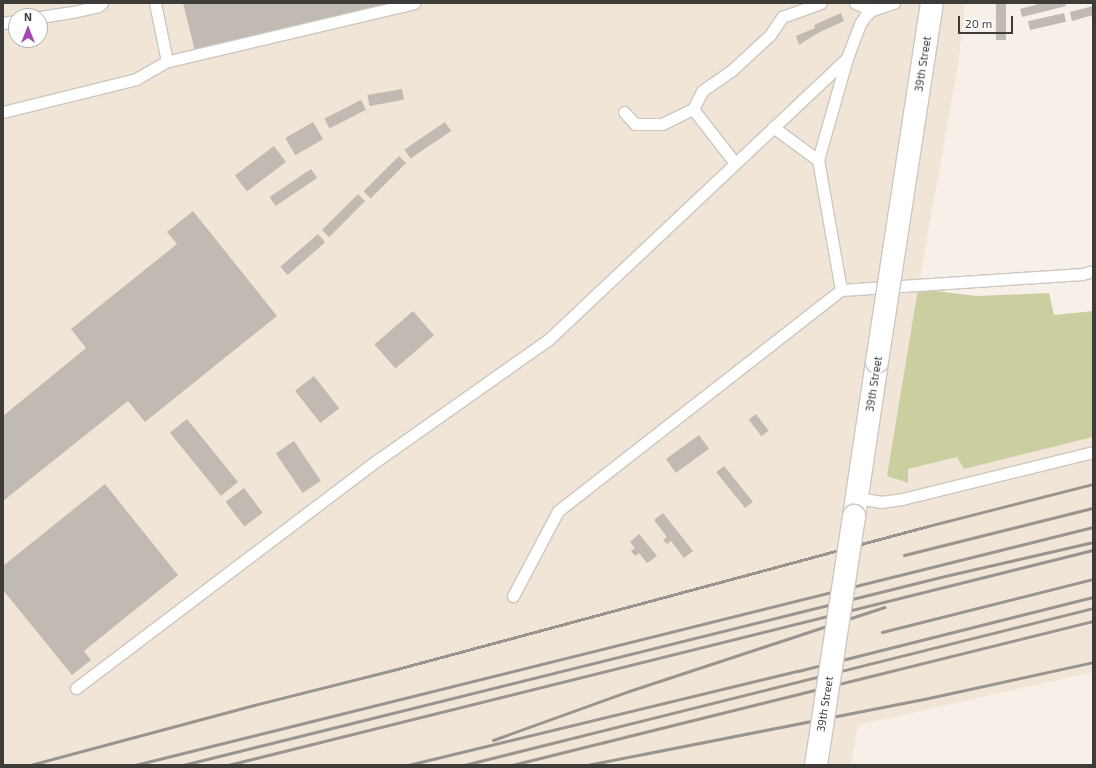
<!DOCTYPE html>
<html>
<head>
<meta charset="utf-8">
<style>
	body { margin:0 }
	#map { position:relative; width:1096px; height:768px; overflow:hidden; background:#f6f0e9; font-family:"Exo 2",sans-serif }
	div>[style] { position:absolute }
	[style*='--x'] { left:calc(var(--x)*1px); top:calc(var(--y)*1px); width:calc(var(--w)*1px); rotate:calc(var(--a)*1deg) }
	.built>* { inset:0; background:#f0e5d7 }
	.green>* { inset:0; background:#cbcfa0 }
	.building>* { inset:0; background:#c0bab3; transform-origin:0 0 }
	.roads { filter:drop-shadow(1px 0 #cdc7c0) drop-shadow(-1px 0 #cdc7c0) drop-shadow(0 1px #cdc7c0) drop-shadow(0 -1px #cdc7c0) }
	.lane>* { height:11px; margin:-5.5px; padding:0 5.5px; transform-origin:5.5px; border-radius:5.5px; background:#fff }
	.secondary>* { height:22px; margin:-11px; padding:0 11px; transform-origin:11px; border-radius:11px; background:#fff }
	.rail>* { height:3px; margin:-1.5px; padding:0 1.5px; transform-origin:1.5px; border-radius:1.5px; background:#98948f }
	.bridges { filter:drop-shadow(1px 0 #cdc7c0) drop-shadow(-1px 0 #cdc7c0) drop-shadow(0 1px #cdc7c0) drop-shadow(0 -1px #cdc7c0) }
	.secondary-bridge>* { height:22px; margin:-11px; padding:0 11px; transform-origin:11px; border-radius:11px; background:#fff }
	span { translate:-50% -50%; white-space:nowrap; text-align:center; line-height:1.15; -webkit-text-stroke:4px #fff; paint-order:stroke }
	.street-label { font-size:11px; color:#3e3c39 }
	.frame { position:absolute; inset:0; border:4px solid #3e3c39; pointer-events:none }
	.north { position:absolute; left:8px; top:8px; width:40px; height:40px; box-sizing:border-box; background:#fff; border:1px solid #b2b1b0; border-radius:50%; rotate:0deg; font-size:11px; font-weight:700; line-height:16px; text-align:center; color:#3e3c39 }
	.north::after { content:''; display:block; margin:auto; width:14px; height:18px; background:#a747b0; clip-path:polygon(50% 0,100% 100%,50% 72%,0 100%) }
	.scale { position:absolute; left:958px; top:16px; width:55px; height:18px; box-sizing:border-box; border:2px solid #3e3c39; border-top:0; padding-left:5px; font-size:12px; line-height:14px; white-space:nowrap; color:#3e3c39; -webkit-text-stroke:3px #fff; paint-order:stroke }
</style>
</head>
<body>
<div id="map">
	<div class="built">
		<div style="clip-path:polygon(evenodd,3px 3px,965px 3px,958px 65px,918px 289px,893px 479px,908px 483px,908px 469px,957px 457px,964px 468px,1093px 437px,1093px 672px,858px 725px,851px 765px,3px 765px,3px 3px,16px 16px,40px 16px,40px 40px,16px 40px,16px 16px)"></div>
	</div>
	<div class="green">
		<div style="clip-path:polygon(918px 289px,977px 296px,1049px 293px,1054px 315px,1093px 311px,1093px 437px,964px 469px,957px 457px,908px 469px,908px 483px,887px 476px)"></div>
	</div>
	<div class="building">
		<div style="clip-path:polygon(183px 3px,389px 3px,389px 4px,195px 51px)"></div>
		<div style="left:996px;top:3px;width:10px;height:37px"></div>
		<div style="clip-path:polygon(1042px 3px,1065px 3px,1066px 6px,1022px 17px,1020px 9px)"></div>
		<div style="clip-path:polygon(1093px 6px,1093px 15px,1072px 21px,1070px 12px)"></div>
		<div style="clip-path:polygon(841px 13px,844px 21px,818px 33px,799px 45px,796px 36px,815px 28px,814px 25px)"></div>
		<div style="left:1064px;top:13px;width:9px;height:37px;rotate:77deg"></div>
		<div style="left:402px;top:89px;width:11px;height:35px;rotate:80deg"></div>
		<div style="left:361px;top:100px;width:11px;height:41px;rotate:63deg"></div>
		<div style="left:313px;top:122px;width:20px;height:32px;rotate:60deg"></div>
		<div style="left:445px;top:122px;width:11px;height:49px;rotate:56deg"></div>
		<div style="left:274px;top:146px;width:20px;height:49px;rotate:53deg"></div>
		<div style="left:399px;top:156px;width:10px;height:50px;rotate:45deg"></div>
		<div style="left:311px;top:169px;width:11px;height:50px;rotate:56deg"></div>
		<div style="left:358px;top:194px;width:10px;height:51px;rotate:45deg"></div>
		<div style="clip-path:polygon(193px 211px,277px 316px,145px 422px,128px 401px,3px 501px,3px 416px,86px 348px,71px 329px,177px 244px,167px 232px)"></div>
		<div style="left:318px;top:234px;width:11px;height:50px;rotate:49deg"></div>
		<div style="left:413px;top:311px;width:32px;height:51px;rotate:49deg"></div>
		<div style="left:314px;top:376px;width:41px;height:24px;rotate:52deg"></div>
		<div style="left:756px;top:414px;width:21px;height:9px;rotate:53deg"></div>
		<div style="left:187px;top:419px;width:81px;height:22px;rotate:51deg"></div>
		<div style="left:699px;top:435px;width:17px;height:41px;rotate:54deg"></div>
		<div style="left:294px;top:441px;width:48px;height:22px;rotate:56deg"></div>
		<div style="left:724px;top:466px;width:46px;height:10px;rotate:51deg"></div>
		<div style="clip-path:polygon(105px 484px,178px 575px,84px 651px,91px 660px,72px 675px,3px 590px,3px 566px)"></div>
		<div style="left:244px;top:488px;width:31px;height:23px;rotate:53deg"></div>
		<div style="clip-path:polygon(663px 513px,693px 551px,684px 558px,671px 541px,667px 544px,663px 540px,667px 537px,654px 520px)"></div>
		<div style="clip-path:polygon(639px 534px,657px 556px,647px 563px,639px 553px,635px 556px,631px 551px,635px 548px,630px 542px)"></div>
	</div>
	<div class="roads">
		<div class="lane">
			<div style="--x:155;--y:3;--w:59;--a:78.3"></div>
			<div style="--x:855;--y:3;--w:18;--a:22"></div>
			<div style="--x:40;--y:17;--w:33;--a:-9"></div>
			<div style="--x:73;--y:12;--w:26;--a:-13"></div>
			<div style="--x:98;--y:6;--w:5;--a:-37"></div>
			<div style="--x:3;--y:23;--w:13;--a:-9"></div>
			<div style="--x:3;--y:112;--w:137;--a:-13.9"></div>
			<div style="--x:136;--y:79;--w:34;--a:-30"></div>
			<div style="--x:165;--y:62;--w:256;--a:-13.3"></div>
			<div style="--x:624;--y:112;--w:16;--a:47"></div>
			<div style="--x:635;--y:124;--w:27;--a:0"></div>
			<div style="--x:662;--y:124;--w:34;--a:-26"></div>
			<div style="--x:773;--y:127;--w:56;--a:36.3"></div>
			<div style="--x:735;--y:163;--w:68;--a:-127.9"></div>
			<div style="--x:693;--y:109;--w:20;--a:-63"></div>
			<div style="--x:702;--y:91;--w:35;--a:-35"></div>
			<div style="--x:731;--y:71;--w:53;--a:-42.7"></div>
			<div style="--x:770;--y:35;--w:22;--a:-56"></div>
			<div style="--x:782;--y:17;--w:41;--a:-19.7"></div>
			<div style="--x:841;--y:290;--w:132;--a:-100"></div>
			<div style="--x:818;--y:160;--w:106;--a:-74.1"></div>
			<div style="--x:847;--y:58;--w:36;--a:-69"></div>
			<div style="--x:860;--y:24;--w:9;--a:-58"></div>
			<div style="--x:865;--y:16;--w:9;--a:-41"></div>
			<div style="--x:872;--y:10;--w:23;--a:-18"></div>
			<div style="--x:857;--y:498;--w:24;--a:9"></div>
			<div style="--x:881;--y:502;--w:21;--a:-8"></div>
			<div style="--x:902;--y:499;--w:197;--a:-13.8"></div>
			<div style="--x:513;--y:596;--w:96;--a:-62.1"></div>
			<div style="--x:558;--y:511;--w:359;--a:-38"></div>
			<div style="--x:841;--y:290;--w:242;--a:-3.8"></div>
			<div style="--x:1082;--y:274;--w:11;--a:-15"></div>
			<div style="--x:76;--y:688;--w:380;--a:-37.1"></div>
			<div style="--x:379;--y:459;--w:207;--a:-35.2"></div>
			<div style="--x:548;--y:340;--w:411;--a:-43.3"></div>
		</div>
		<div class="secondary">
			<div style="--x:854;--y:516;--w:156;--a:-81.5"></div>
		</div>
	</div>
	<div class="rail">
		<div style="--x:904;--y:555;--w:195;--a:-14"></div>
		<div style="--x:882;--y:632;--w:218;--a:-14.1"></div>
		<div style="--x:493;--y:740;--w:145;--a:-19.8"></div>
		<div style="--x:629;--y:691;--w:269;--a:-18.2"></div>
		<div style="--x:30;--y:765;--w:232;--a:-15"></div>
		<div style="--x:254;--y:705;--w:147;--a:-14.1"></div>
		<div style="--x:397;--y:669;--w:550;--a:-15.07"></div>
		<div style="--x:928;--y:526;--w:170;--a:-14.3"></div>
		<div style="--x:135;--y:765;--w:987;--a:-13.95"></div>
		<div style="--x:183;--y:765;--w:785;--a:-13.93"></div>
		<div style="--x:945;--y:576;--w:152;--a:-12.9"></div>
		<div style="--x:228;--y:765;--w:891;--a:-13.96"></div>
		<div style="--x:408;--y:765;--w:401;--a:-13.6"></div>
		<div style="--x:798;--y:671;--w:304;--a:-14.1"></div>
		<div style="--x:464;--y:765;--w:648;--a:-14.01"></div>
		<div style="--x:512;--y:765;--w:599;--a:-13.92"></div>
		<div style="--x:587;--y:765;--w:343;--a:-11.1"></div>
		<div style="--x:924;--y:699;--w:173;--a:-12.3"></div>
	</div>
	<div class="bridges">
		<div class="secondary-bridge">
			<div style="--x:877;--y:362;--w:363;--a:-81.3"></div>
			<div style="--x:816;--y:765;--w:252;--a:-81.3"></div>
		</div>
	</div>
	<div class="street-label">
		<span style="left:923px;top:64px;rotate:-81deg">39th Street</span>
		<span style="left:874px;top:384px;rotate:-81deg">39th Street</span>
		<span style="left:825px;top:704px;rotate:-81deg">39th Street</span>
	</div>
	<div class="frame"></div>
	<div class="north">N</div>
	<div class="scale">20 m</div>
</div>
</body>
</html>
